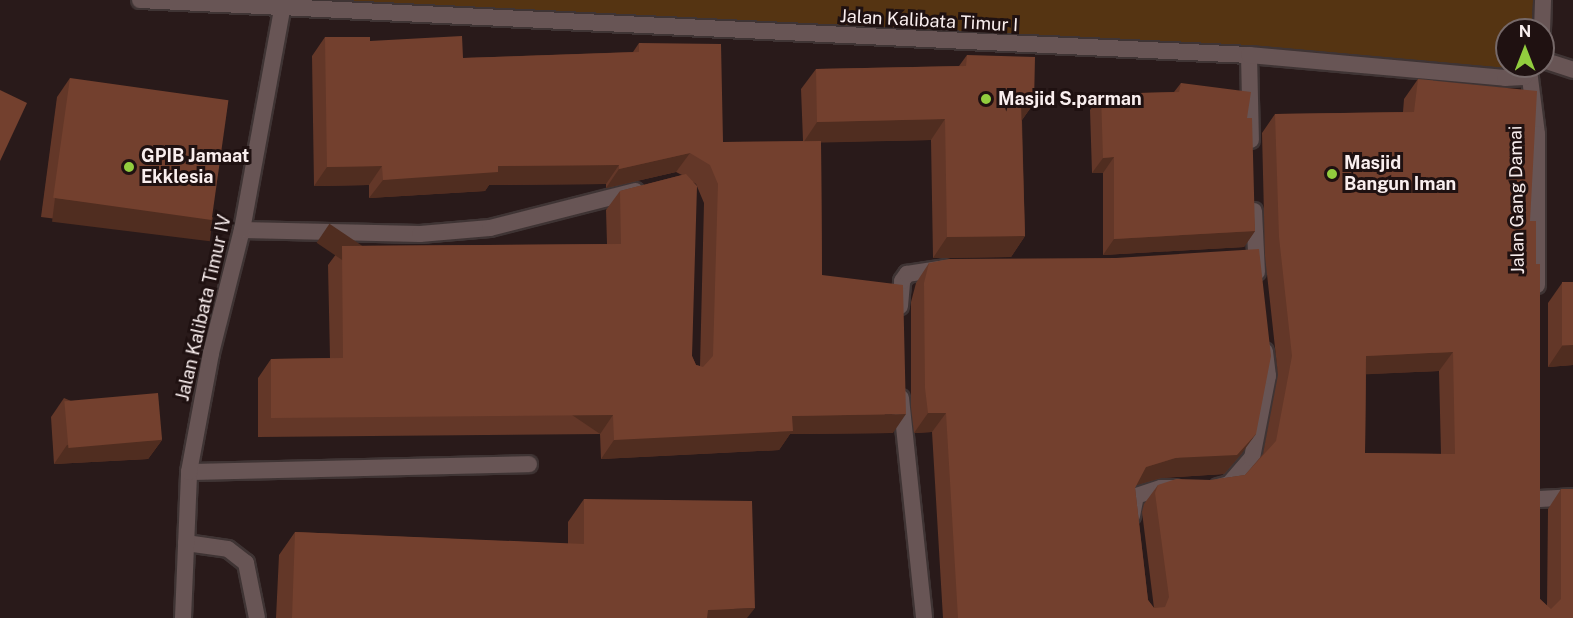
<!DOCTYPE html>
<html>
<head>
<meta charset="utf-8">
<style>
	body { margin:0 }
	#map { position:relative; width:1573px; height:618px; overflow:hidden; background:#291a1a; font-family:"Public Sans",sans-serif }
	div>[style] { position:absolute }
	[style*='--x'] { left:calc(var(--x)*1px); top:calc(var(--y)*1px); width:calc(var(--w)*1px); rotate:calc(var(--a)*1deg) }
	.green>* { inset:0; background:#553412 }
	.roads { filter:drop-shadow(2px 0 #3f3434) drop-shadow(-2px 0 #3f3434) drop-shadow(0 2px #3f3434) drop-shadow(0 -2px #3f3434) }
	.service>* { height:16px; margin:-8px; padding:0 8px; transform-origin:8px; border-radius:8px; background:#685555 }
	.minor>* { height:16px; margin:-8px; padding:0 8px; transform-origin:8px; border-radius:8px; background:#685555 }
	.tertiary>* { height:16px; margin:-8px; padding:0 8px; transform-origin:8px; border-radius:8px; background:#685555 }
	.wall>* { inset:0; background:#633728 }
	.shaded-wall>* { inset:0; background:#502d20; transform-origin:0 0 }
	.building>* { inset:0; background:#73402e; transform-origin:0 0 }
	.dots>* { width:16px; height:16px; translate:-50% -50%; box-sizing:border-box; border:3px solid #1f1111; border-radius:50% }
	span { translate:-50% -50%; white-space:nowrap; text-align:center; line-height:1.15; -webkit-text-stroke:6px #1f1111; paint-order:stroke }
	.street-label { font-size:18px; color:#f9eeee }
	.poi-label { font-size:18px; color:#f9eeee; font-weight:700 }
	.left { translate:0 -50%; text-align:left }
	.north { position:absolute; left:1495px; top:18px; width:60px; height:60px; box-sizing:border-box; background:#1f1111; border:2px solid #766969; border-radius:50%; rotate:0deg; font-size:16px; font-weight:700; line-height:24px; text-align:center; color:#f9eeee }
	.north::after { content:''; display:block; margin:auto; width:21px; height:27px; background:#92cd3e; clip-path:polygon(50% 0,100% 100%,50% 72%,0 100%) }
</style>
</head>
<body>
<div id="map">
	<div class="green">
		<div style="clip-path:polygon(244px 0,1542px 0,1540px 30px,1507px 30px,1507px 66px,1532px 66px,1505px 78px)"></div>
	</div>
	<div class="roads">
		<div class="service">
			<div style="--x:189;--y:472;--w:340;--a:-1.3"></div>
			<div style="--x:186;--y:543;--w:42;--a:8.1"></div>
			<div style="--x:228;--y:549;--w:23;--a:38"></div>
			<div style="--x:246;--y:563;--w:56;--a:78.7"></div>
		</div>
		<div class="minor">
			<div style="--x:1249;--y:55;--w:85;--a:88.7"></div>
			<div style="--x:1543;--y:60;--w:32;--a:18"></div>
			<div style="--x:1529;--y:70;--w:64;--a:82.9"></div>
			<div style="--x:1537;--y:134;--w:151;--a:90"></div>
			<div style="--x:1254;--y:211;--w:61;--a:87.2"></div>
			<div style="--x:242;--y:230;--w:178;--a:1.3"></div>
			<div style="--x:420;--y:234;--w:70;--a:-4.9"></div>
			<div style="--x:490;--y:228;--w:150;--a:-14.3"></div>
			<div style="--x:900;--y:306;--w:25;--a:-85"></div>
			<div style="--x:902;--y:281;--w:9;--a:-54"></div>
			<div style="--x:907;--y:274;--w:38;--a:-9"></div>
			<div style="--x:901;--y:398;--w:221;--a:84"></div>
			<div style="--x:1218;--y:487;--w:11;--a:-15"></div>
			<div style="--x:1229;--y:484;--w:35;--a:-49"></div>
			<div style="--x:1252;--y:458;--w:84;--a:-79"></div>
			<div style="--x:1268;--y:376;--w:25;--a:-97"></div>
			<div style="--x:1538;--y:499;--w:35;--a:-3"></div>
			<div style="--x:1132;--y:516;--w:20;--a:-79"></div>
			<div style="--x:1136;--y:496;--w:26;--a:-18"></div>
			<div style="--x:1161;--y:488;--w:14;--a:0"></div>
			<div style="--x:183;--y:618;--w:146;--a:-87.6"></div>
			<div style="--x:189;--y:472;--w:121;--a:-79.5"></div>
			<div style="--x:211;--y:353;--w:127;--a:-75.9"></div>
			<div style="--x:242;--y:230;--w:225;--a:-79.7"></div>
		</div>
		<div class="tertiary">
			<div style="--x:140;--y:0;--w:1110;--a:2.84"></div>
			<div style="--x:1249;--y:55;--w:257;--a:5.1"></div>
			<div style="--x:1505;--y:78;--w:19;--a:-3"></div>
			<div style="--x:1524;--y:77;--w:14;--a:-54"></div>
			<div style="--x:1542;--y:30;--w:30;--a:-88"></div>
		</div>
	</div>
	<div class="wall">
		<div style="clip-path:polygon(evenodd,325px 37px,370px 41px,463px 58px,633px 52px,639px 43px,723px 142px,803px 141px,801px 89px,816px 69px,959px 66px,967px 55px,1034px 103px,1022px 120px,1025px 236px,1011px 257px,933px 258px,931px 140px,821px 142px,822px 275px,893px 433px,790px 434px,779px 450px,601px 459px,600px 434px,258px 437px,258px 378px,271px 359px,330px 358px,328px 265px,342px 246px,607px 244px,606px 210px,620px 191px,682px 175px,676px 172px,606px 188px,606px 184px,489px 185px,485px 191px,369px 198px,369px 185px,314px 186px,312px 56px,325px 37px,693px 182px,696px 184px,704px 203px,700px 366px,696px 365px,692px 356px,693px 182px)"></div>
		<div style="clip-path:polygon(70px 78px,213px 218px,200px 237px,41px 217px,57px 97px)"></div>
		<div style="clip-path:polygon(evenodd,1418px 79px,1530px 221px,1540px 599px,1547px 606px,1548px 509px,1561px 489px,1573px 618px,943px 618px,932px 432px,914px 433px,911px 407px,911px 302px,916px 283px,929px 263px,1242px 453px,1224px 474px,1161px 478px,1136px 485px,1135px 488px,1148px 600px,1154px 608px,1142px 512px,1144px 504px,1158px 485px,1211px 480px,1245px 475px,1263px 454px,1278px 375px,1265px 256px,1262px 133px,1275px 114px,1403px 112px,1404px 99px,1418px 79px,1439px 371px,1441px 454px,1365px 453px,1366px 374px,1439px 371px)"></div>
		<div style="clip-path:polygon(1181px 83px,1247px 118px,1255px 231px,1244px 247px,1103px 255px,1103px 173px,1092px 173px,1090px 110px,1101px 94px,1174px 92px)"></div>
		<div style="clip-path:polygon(1573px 282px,1573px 365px,1548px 367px,1548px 303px,1562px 283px)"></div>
		<div style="clip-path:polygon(64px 398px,162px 440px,148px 459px,54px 464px,51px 417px)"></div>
		<div style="clip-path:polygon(584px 499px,747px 618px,276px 618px,279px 555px,295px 532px,568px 544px,568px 522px)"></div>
	</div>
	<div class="shaded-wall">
		<div style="clip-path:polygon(1021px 103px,1034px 103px,1019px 124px)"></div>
		<div style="clip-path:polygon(945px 119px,931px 140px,803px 143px,817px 122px)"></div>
		<div style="clip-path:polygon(690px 153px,676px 172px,606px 188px,619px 169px)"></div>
		<div style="clip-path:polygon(1114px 157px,1103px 173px,1092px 173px,1103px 158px)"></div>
		<div style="clip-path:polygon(619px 165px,606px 184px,489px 185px,485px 191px,369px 198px,383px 180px,498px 166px)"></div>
		<div style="clip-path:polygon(382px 166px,369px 185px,314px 186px,327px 167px)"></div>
		<div style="left:55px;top:198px;width:159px;height:24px;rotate:7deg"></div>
		<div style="clip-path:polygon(1255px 231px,1244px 247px,1103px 255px,1114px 239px)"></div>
		<div style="clip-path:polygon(1025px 236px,1011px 257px,933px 258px,947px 237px)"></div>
		<div style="clip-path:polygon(1573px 345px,1573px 365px,1548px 367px,1562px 346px)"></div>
		<div style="clip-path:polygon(1453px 352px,1439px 371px,1352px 375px,1366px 356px)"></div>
		<div style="clip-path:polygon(928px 413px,946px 413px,932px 432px,914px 433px)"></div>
		<div style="clip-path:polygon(906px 414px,893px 433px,790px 434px,779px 450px,601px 459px,614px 440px,792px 416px)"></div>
		<div style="left:613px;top:415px;width:23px;height:342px;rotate:124deg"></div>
		<div style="clip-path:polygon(1256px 434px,1242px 453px,1224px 474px,1161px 478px,1133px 486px,1146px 467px)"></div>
		<div style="clip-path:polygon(162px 440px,148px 459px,54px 464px,67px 445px)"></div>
		<div style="clip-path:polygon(755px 608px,747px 618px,702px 618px,708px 610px)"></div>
	</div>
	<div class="building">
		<div style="clip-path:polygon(462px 36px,463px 58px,639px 52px,639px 43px,721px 44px,723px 142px,821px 141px,822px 275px,903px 285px,906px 414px,792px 416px,793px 431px,614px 440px,613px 415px,271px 418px,271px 359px,343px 358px,342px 246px,621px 244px,620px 191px,686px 174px,697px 186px,692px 356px,696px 365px,703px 367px,713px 356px,718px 184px,710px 165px,690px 153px,619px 169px,619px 165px,498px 166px,498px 172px,383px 180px,382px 166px,327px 167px,325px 37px,370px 37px,370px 41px)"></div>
		<div style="clip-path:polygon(967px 55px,1035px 57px,1034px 103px,1021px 103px,1025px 236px,947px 237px,945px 119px,817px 122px,816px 69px,966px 66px)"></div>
		<div style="left:70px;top:78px;width:160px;height:121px;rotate:8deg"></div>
		<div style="clip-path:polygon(evenodd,1418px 79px,1537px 91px,1530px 221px,1536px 221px,1536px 264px,1540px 264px,1540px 599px,1551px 609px,1561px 599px,1561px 489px,1573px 489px,1573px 618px,958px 618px,946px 413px,928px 413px,925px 388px,924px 283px,929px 263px,949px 259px,1116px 258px,1259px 249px,1271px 356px,1256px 434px,1237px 455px,1175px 458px,1146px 467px,1135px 488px,1148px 600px,1154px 608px,1165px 607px,1169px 597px,1155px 493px,1158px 485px,1176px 479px,1211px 480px,1245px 475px,1276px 441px,1292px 356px,1279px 237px,1275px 114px,1414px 112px,1418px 79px,1453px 352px,1455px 454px,1365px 453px,1366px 356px,1453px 352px)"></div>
		<div style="clip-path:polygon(1181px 83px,1251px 92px,1247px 118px,1252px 118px,1255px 231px,1114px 239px,1114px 157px,1103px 158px,1101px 94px,1179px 92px)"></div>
		<div style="clip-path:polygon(0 90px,27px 103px,0 161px)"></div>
		<div style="left:1573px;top:282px;width:63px;height:11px;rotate:90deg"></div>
		<div style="left:158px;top:393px;width:47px;height:94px;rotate:85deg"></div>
		<div style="clip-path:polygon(584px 499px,752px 501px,755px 608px,708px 610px,707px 618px,292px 618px,295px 532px,584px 544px)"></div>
	</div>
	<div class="dots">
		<div style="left:986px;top:99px;background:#92cd3e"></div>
		<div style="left:129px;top:167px;background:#92cd3e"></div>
		<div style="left:1332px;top:174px;background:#92cd3e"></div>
	</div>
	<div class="street-label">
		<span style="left:929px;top:21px;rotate:3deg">Jalan Kalibata Timur I</span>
		<span style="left:1517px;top:200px;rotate:-91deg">Jalan Gang Damai</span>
		<span style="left:204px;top:308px;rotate:-77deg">Jalan Kalibata Timur IV</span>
	</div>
	<div class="poi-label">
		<span class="left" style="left:998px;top:99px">Masjid S.parman</span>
		<span class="left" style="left:141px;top:167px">GPIB Jamaat<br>Ekklesia</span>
		<span class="left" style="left:1344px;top:174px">Masjid<br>Bangun Iman</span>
	</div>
	<div class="north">N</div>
</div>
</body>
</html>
